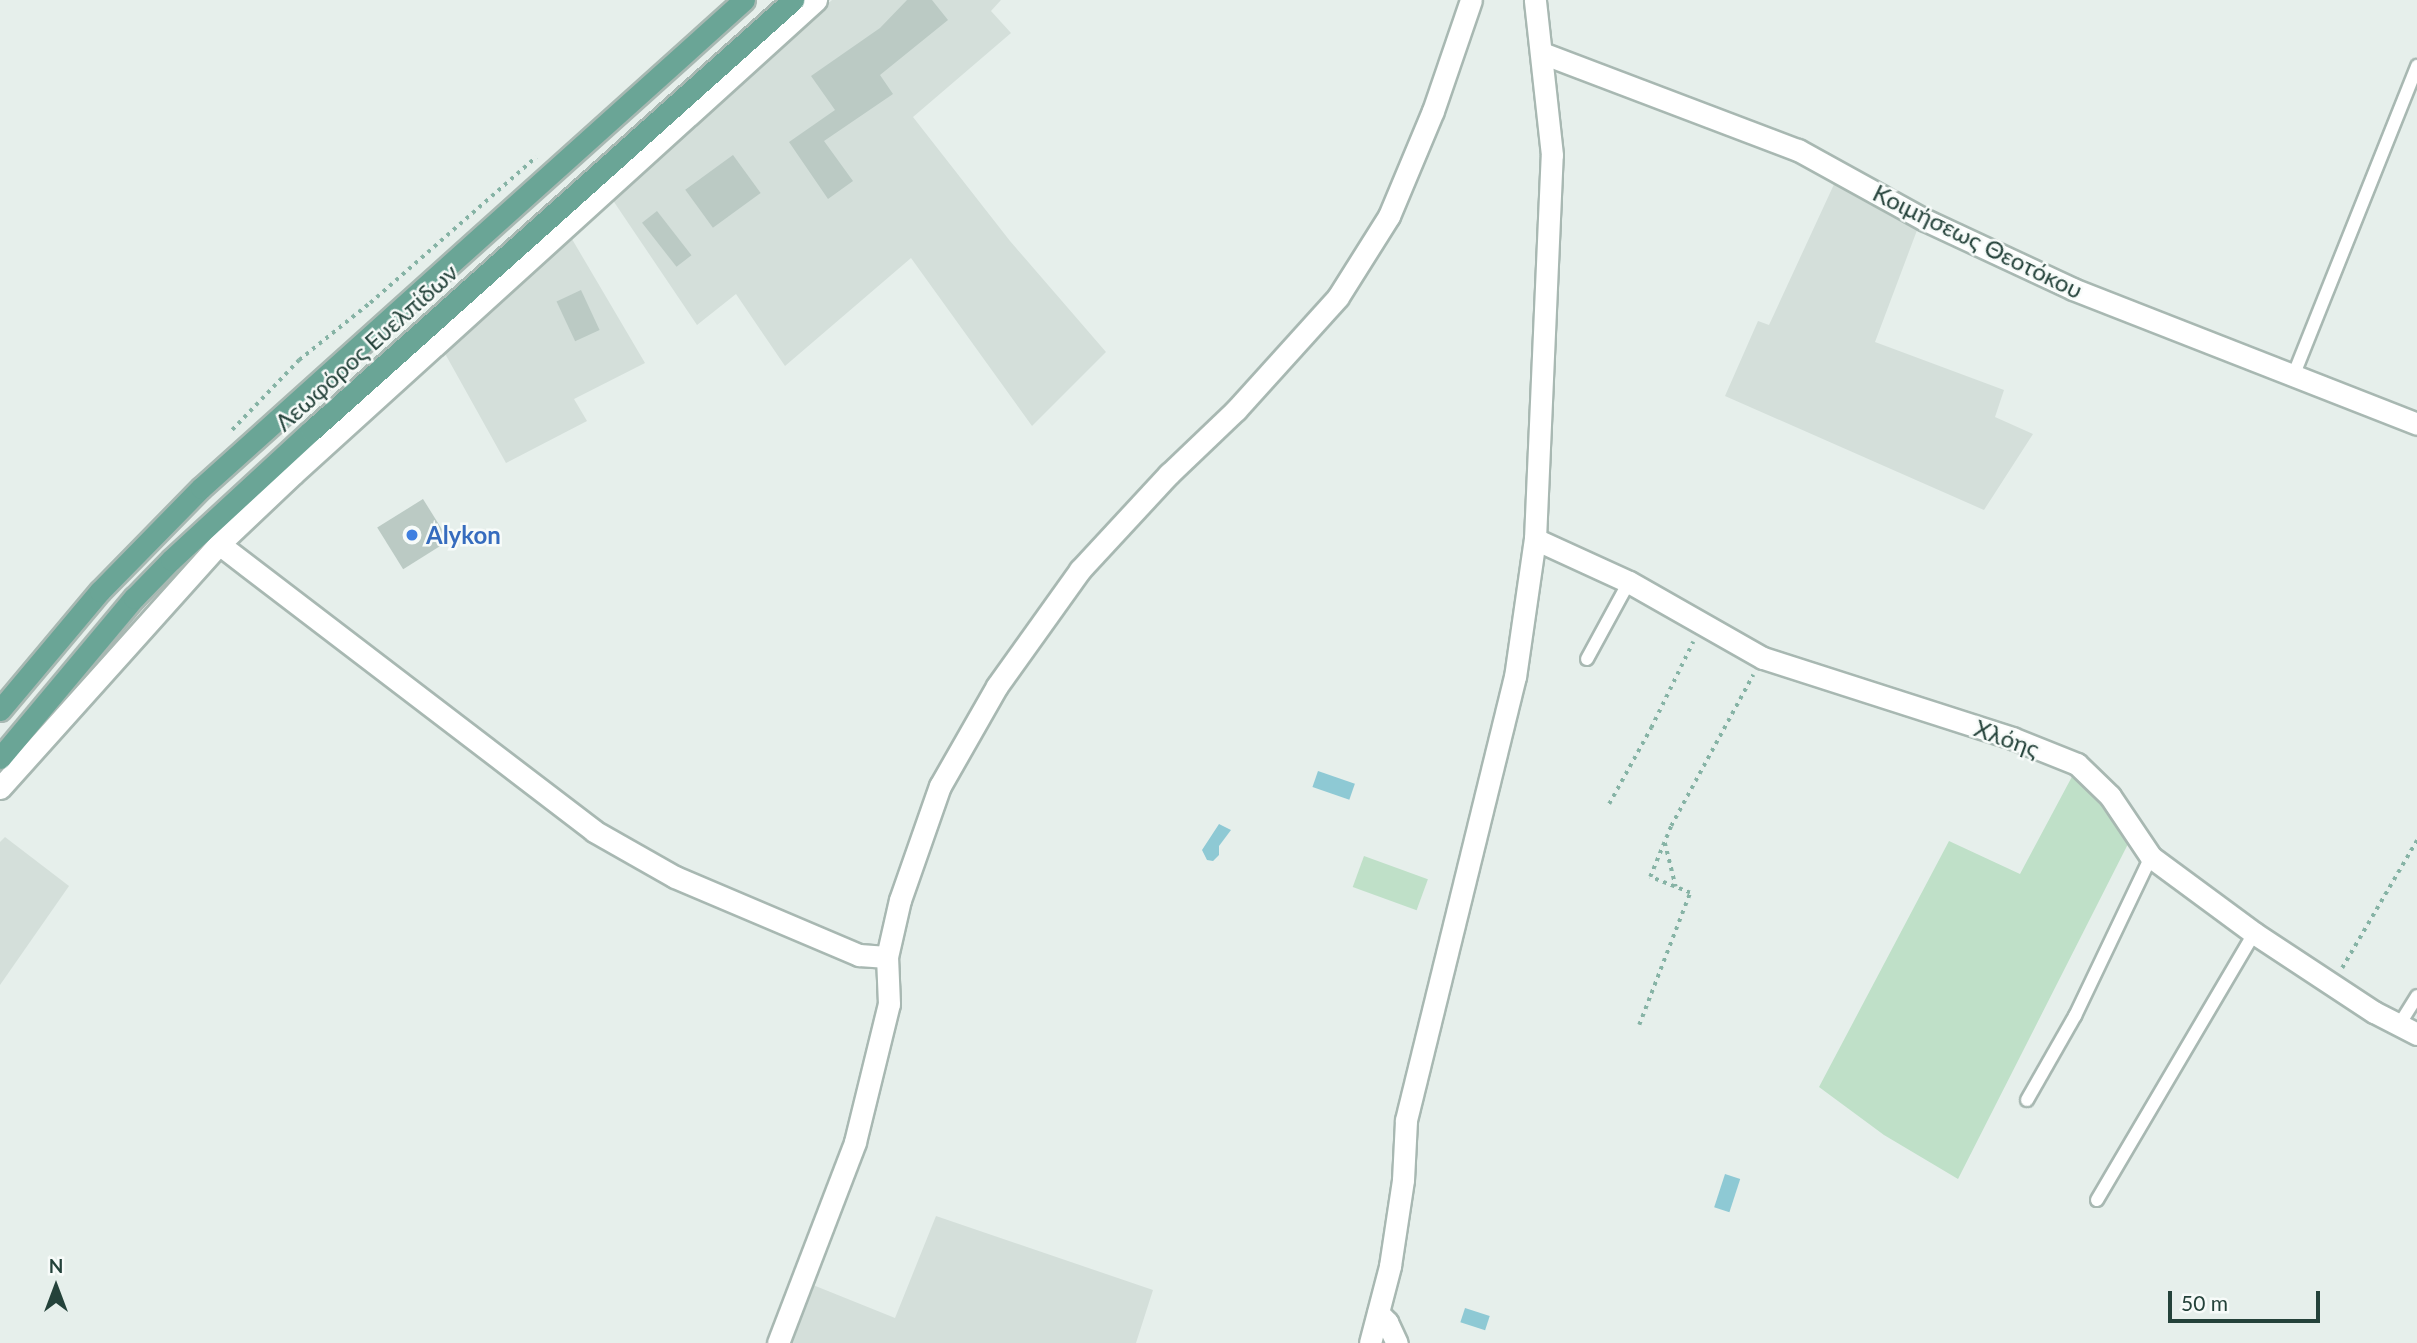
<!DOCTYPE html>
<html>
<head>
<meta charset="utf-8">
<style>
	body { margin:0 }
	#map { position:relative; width:2417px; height:1343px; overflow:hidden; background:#e6efeb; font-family:Lato,sans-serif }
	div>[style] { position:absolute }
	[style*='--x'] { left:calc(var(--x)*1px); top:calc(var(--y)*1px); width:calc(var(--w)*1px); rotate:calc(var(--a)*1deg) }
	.built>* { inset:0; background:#d4dfda }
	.green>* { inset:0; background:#bfe0c8; transform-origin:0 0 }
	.water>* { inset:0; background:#8ec9d4; transform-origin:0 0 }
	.building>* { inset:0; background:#bbcac4; transform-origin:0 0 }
	.path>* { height:3.5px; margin-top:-1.75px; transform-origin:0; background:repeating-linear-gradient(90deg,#86b3a5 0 3.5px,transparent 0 8.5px) }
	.roads { filter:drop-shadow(2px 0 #a8b8b2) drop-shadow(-2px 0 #a8b8b2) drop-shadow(0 2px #a8b8b2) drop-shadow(0 -2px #a8b8b2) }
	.service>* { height:12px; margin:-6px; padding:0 6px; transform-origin:6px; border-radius:6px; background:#fff }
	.minor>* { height:21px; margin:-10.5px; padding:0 10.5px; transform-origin:10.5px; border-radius:10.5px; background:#fff }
	.primary>* { height:21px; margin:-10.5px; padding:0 10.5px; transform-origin:10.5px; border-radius:10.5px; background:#6aa596 }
	.dots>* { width:19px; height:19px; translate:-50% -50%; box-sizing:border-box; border:4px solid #f7fbf9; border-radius:50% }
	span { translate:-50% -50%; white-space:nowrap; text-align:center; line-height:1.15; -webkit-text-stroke:5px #f7fbf9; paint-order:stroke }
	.street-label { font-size:24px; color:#24423a }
	.shop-label { font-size:24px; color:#366cbe; font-weight:700 }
	.left { translate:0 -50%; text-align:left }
	.north { position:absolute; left:21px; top:1252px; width:70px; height:70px; -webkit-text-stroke:5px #f7fbf9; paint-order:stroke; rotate:0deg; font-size:19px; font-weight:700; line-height:28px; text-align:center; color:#24423a }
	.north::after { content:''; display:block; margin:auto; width:24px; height:32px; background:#24423a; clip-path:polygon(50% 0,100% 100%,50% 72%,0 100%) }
	.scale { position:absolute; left:2168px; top:1291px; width:152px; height:32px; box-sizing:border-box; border:4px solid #24423a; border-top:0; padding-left:9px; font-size:21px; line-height:24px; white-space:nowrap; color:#24423a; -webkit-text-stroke:5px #f7fbf9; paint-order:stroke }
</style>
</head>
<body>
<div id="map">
	<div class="built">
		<div style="clip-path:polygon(832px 0,1001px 0,991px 11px,1011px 33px,913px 117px,1010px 241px,1106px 352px,1032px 426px,911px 258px,785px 366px,736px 294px,697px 325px,610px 196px)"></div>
		<div style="clip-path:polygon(1836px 180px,1919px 225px,1875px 342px,2004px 390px,1995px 417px,2033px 434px,1984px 510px,1725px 396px,1758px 321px,1769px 325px)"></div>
		<div style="clip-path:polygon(569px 234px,645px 363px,574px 399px,587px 421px,506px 463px,443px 350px)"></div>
		<div style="clip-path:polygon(5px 837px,69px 886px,0 985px,0 842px)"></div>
		<div style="clip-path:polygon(936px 1216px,1153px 1290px,1136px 1343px,790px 1343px,813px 1285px,895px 1318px)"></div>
	</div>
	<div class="green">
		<div style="clip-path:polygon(2075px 771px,2099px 789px,2129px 842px,1958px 1179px,1884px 1135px,1819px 1087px,1949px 841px,2020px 874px)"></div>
		<div style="left:1364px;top:856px;width:68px;height:33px;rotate:20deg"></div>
	</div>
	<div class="water">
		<div style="left:1318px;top:771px;width:39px;height:17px;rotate:19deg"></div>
		<div style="clip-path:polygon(1219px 824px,1231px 830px,1219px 846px,1219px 855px,1213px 861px,1207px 860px,1202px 850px)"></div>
		<div style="left:1725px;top:1174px;width:16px;height:35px;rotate:18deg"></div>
		<div style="left:1465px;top:1308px;width:26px;height:15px;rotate:18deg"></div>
	</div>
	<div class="building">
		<div style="clip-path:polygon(907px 0,932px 0,948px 20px,880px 75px,893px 94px,824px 141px,853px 181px,828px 199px,789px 142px,835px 110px,811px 76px,880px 28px)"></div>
		<div style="left:733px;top:155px;width:47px;height:59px;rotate:54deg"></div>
		<div style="left:657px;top:211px;width:56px;height:19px;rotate:52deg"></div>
		<div style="left:581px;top:290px;width:44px;height:27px;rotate:65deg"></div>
		<div style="left:423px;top:499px;width:49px;height:54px;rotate:58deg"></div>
	</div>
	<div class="path">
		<div style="--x:232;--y:430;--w:97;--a:-46.3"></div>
		<div style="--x:299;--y:360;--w:91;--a:-38.8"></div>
		<div style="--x:370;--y:303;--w:221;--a:-41.3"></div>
		<div style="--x:1609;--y:804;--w:87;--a:-61.1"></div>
		<div style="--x:1651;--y:728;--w:96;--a:-64"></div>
		<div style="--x:1665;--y:843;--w:45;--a:76"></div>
		<div style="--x:2342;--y:968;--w:148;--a:-59.6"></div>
		<div style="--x:1639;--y:1025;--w:142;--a:-68.9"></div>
		<div style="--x:1690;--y:893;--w:43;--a:-158.2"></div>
		<div style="--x:1650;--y:877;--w:55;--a:-67.6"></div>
		<div style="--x:1671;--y:826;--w:172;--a:-61.5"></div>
	</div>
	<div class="roads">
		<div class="service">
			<div style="--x:2294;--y:374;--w:332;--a:-68.2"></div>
			<div style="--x:1587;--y:659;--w:88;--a:-61.4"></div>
			<div style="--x:2399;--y:1025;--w:34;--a:-58"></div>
			<div style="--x:2027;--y:1100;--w:97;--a:-60.3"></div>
			<div style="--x:2075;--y:1016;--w:176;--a:-64.5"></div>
			<div style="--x:2097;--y:1200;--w:310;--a:-59.5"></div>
		</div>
		<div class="minor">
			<div style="--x:1542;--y:53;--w:274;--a:20.8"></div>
			<div style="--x:1798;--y:150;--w:145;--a:28.9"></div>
			<div style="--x:1925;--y:220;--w:163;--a:25"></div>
			<div style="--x:2073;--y:289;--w:370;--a:21.4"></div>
			<div style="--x:1535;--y:539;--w:103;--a:24.6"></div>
			<div style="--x:1629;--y:582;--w:154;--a:29.6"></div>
			<div style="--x:1763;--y:658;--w:262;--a:17.8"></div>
			<div style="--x:2012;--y:738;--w:70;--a:21.8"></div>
			<div style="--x:2077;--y:764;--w:46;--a:44.1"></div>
			<div style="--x:2110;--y:796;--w:73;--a:56.1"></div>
			<div style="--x:2151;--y:857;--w:128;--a:36.4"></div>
			<div style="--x:2254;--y:933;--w:144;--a:33.4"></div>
			<div style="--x:2374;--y:1012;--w:48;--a:27.1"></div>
			<div style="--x:219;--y:544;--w:472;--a:37.4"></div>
			<div style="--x:594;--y:831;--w:93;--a:29.6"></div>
			<div style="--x:675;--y:877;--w:200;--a:23"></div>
			<div style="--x:859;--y:955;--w:28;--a:4"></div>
			<div style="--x:0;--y:788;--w:328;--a:-48.1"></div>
			<div style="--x:219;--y:544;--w:102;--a:-43.4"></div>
			<div style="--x:293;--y:474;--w:706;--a:-42.19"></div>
			<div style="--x:1378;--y:1313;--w:13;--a:45"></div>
			<div style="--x:1387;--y:1322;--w:23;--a:65"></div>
			<div style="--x:778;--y:1343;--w:215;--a:-69"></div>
			<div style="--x:855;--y:1142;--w:142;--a:-76.2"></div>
			<div style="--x:889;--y:1004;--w:47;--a:-92.4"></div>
			<div style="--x:887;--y:957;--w:58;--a:-77.2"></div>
			<div style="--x:900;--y:900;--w:121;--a:-70.7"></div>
			<div style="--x:940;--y:786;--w:115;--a:-60.3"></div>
			<div style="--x:997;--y:686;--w:143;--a:-54.4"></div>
			<div style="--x:1080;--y:570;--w:131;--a:-47.2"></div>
			<div style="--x:1169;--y:474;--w:93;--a:-43.7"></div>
			<div style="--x:1236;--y:410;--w:152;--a:-47.9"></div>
			<div style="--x:1338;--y:297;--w:96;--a:-57.8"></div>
			<div style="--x:1389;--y:216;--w:114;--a:-67.3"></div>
			<div style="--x:1433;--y:111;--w:117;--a:-71.1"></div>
			<div style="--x:1370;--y:1343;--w:80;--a:-75.4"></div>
			<div style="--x:1390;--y:1266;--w:87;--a:-81.4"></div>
			<div style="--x:1403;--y:1180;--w:60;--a:-87.1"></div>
			<div style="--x:1406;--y:1120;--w:456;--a:-76.2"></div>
			<div style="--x:1515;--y:677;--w:139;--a:-81.8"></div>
			<div style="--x:1535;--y:539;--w:384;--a:-87.5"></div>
			<div style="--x:1552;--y:155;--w:156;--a:-96.3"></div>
		</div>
		<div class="primary">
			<div style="--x:0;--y:710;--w:155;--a:-50"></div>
			<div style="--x:100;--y:591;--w:144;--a:-45.6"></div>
			<div style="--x:201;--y:488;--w:730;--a:-41.95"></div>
			<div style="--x:0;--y:758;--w:209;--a:-50.1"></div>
			<div style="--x:134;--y:598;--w:53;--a:-45.8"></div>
			<div style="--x:171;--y:560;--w:190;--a:-42.7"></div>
			<div style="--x:311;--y:431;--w:647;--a:-41.8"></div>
		</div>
	</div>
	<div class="dots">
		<div style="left:412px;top:535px;background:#3f7fe0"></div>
	</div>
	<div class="street-label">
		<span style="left:1978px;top:241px;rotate:26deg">Κοιμήσεως Θεοτόκου</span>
		<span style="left:366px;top:347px;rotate:-42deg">Λεωφόρος Ευελπίδων</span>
		<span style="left:2007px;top:738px;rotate:20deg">Χλόης</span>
	</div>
	<div class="shop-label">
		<span class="left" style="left:426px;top:535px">Alykon</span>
	</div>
	<div class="north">N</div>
	<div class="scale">50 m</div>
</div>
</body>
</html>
